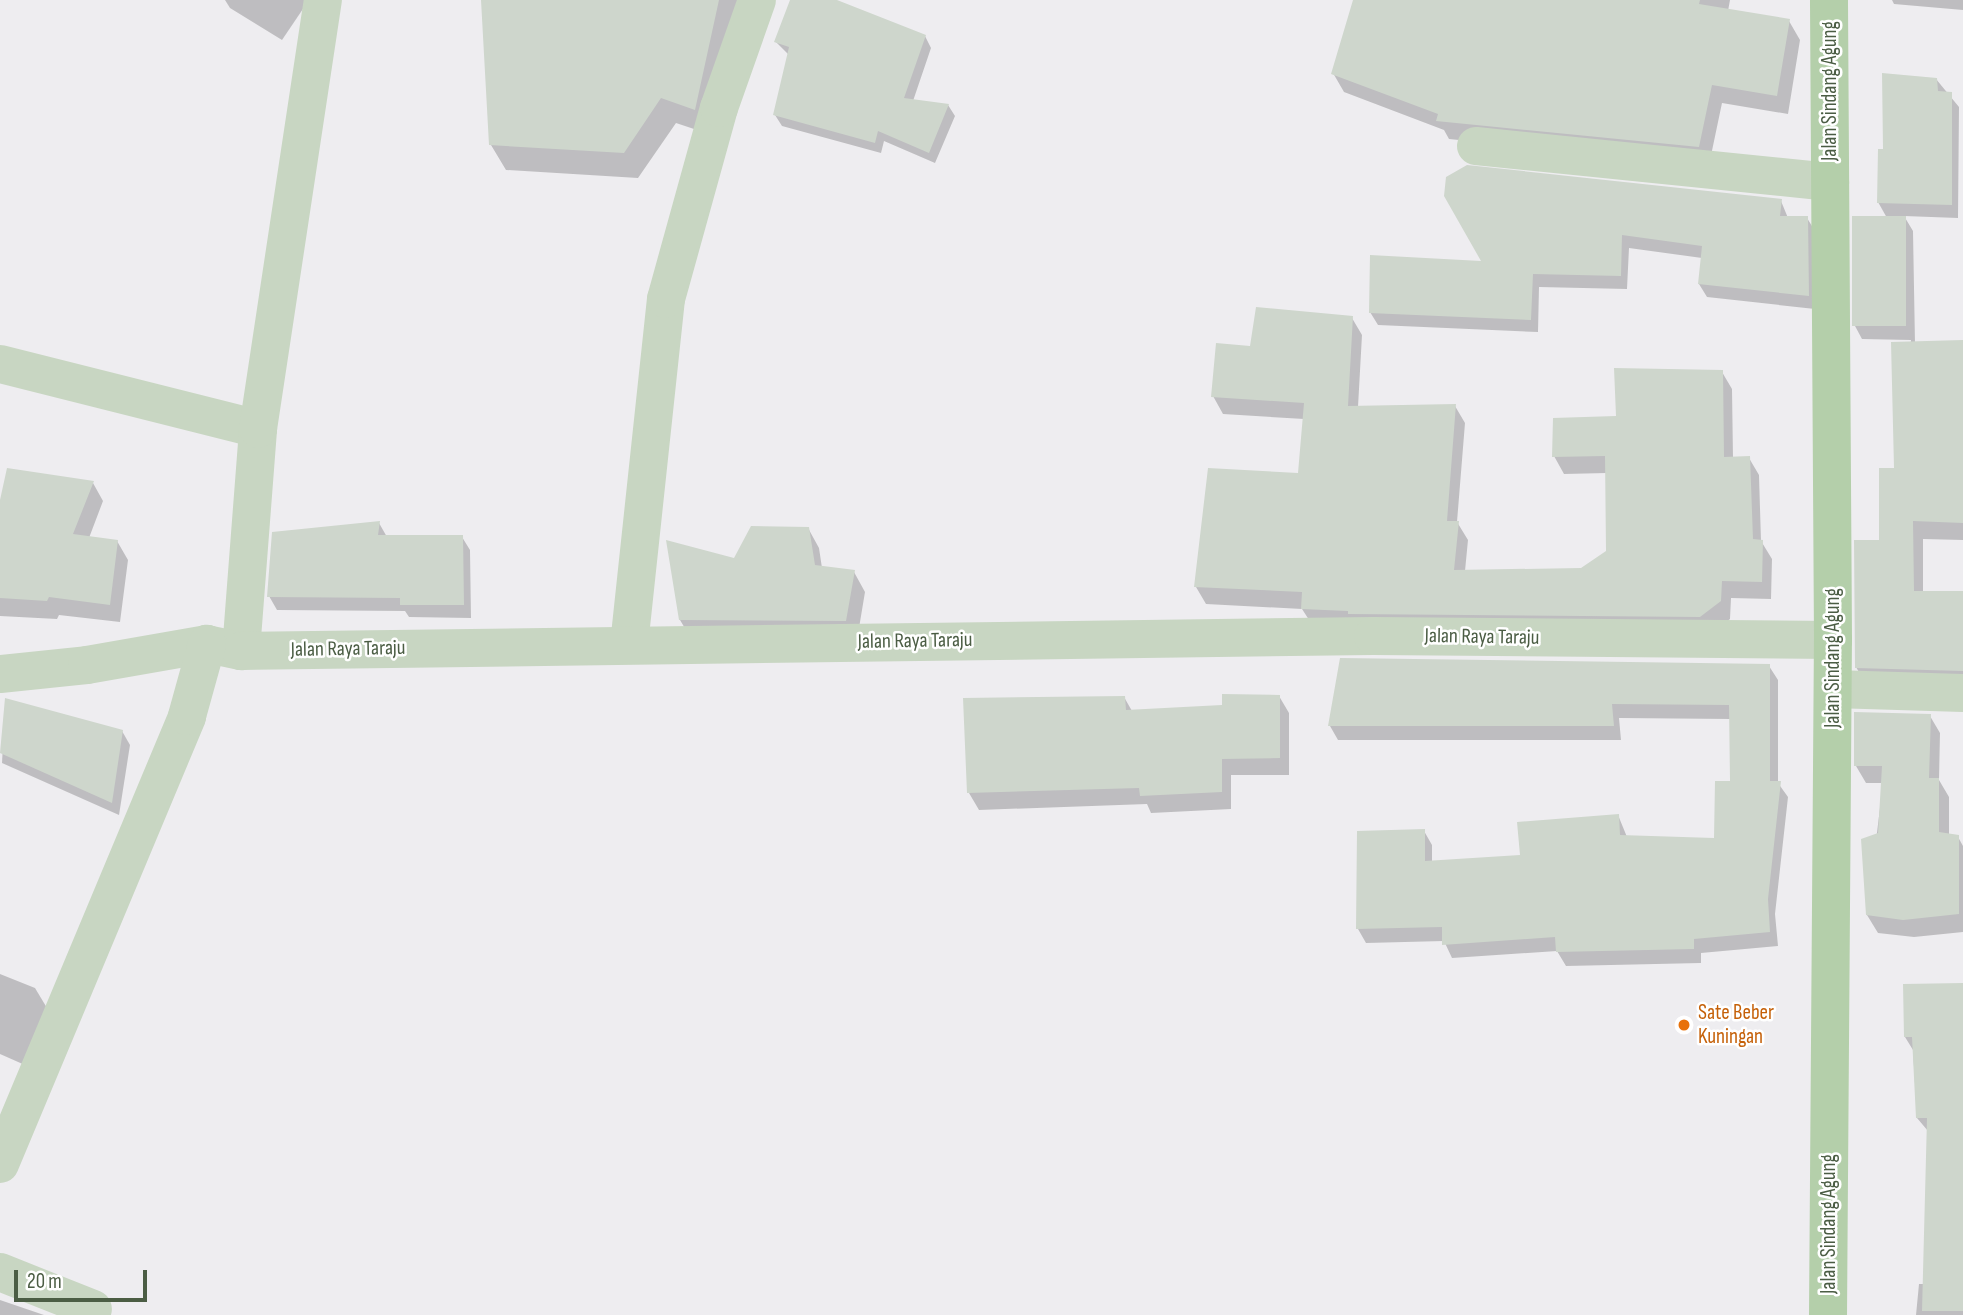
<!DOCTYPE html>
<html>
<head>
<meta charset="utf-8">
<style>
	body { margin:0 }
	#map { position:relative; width:1963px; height:1315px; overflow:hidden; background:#eeedf0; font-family:"Sofia Sans Condensed",sans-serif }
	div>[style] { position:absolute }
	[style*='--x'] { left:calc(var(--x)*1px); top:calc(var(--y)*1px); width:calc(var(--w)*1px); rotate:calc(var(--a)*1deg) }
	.shadow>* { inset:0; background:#0003 }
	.building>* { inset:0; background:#ced6cc; transform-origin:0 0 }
	.minor>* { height:38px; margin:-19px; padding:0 19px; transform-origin:19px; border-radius:19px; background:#c8d6c2 }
	.major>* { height:38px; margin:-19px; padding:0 19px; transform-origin:19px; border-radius:19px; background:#b4cfaa }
	.dots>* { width:19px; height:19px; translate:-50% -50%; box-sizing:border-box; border:4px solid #fff; border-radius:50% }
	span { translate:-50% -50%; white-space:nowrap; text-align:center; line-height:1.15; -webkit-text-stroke:5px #fff; paint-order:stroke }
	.street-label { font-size:21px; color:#4b5d44 }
	.food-label { font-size:21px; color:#c56008 }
	.left { translate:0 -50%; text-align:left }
	.scale { position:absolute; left:14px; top:1270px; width:133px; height:32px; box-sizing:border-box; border:4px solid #4b5d44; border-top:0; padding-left:9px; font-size:21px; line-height:24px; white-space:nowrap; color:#4b5d44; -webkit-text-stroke:5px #fff; paint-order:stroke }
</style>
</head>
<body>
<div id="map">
	<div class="shadow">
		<div style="clip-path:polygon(225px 0,309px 0,282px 40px,230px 8px)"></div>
		<div style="clip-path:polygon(483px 0,739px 0,709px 134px,676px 123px,638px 178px,506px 170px,491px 145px)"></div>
		<div style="clip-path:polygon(792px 0,832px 0,925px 36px,931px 48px,913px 101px,948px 105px,955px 116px,935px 163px,884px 141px,881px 153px,782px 126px,775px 115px,789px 55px,776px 42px)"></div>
		<div style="clip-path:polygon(1355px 0,1730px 0,1728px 11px,1789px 21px,1800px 40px,1788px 114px,1722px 103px,1709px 165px,1449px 139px,1444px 130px,1344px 92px,1333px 73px)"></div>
		<div style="clip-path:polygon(1892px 0,1963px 0,1963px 10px,1894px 4px)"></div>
		<div style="clip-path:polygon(1936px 79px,1959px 107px,1958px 218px,1904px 216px,1913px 231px,1915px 343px,1963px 342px,1963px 540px,1923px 539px,1923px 592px,1963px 592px,1963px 690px,1867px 686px,1856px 667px,1896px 470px,1911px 340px,1862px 339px,1855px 326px,1887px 218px,1878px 202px,1885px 151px)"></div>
		<div style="clip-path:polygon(1781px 201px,1788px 218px,1807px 218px,1815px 231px,1815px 309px,1707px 297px,1699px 284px,1702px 258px,1629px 248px,1627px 289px,1539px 287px,1538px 332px,1378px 325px,1370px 312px,1485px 263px)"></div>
		<div style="clip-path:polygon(1352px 318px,1362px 335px,1358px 407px,1455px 406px,1465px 423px,1457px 522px,1468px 540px,1465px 571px,1582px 570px,1607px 552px,1607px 473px,1564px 474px,1554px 456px,1618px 418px,1722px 372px,1732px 389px,1733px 458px,1749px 458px,1759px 475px,1761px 541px,1772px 559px,1771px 599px,1731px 598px,1730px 619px,1710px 634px,1313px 626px,1302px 609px,1206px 604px,1196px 587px,1300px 475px,1304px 419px,1223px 414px,1213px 396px,1252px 348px)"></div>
		<div style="clip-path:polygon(93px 483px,103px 501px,89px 538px,117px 541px,128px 560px,120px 622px,59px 615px,57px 619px,0 616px,0 508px)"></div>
		<div style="clip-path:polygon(379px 523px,387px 537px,462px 537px,470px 550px,471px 618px,409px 617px,405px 611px,277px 610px,269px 596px)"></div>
		<div style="clip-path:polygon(808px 528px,819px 548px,822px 568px,854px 572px,865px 592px,857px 640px,692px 640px,680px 620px,735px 560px)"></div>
		<div style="clip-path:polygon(1769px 666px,1778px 680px,1778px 783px,1788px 797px,1775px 914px,1778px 946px,1701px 953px,1701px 963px,1566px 966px,1557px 951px,1452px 958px,1444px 941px,1366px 943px,1358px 929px,1424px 831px,1432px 845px,1432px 862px,1522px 856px,1618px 815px,1627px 837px,1715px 840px,1731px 783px,1731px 719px,1619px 718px,1621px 740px,1338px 740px,1330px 726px)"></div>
		<div style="clip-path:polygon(1279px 696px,1289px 713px,1289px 775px,1231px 775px,1231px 809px,1151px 813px,1147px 804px,979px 810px,969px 793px,1124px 697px,1132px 711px,1224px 707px)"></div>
		<div style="clip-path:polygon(1930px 716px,1940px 733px,1939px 780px,1949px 797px,1949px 836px,1958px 837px,1963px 846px,1963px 932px,1914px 937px,1878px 933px,1867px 915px,1883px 783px,1866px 783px,1856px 766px)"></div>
		<div style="clip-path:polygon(4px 725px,122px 731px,130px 745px,119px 815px,2px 763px)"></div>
		<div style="clip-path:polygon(0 974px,35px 988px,50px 1013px,34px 1069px,0 1054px)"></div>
		<div style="clip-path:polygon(1963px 985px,1963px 1315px,1916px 1315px,1919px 1284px,1924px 1284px,1928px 1131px,1917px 1118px,1913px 1050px,1905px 1037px)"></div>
		<div style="clip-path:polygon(0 1300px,44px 1315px,0 1315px)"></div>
	</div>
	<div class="building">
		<div style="clip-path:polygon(481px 0,719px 0,695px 110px,661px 98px,624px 153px,489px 145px)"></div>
		<div style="clip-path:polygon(790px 0,837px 0,926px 35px,904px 98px,949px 104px,929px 153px,878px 131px,875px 143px,773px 115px,789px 47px,774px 42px)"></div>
		<div style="clip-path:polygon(1353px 0,1700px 0,1699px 4px,1790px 19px,1777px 96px,1712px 85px,1699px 147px,1436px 121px,1438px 114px,1331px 74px)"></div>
		<div style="clip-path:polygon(1882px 73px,1937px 78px,1938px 91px,1952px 92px,1952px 205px,1877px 203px,1878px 149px,1883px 149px)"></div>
		<div style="clip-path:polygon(1467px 165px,1782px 199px,1780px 216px,1808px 216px,1809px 296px,1698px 284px,1702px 246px,1622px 235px,1621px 276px,1533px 274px,1531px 320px,1369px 313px,1370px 255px,1481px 261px,1444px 196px,1446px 177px)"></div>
		<div style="left:1852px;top:216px;width:54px;height:110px"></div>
		<div style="clip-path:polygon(1256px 307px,1353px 316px,1348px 406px,1456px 404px,1447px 521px,1459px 521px,1454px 570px,1581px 568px,1606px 551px,1605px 456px,1552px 457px,1553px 418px,1616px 416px,1614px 368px,1723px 370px,1724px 457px,1750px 456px,1753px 539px,1763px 540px,1762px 582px,1722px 581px,1721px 601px,1700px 617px,1348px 614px,1348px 611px,1301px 609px,1302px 592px,1194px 587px,1208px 468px,1298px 473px,1304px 403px,1211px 397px,1216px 343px,1250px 346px)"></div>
		<div style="clip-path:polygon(1963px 340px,1963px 523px,1913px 521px,1914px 591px,1963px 591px,1963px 671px,1855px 668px,1854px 540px,1879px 540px,1879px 468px,1894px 468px,1891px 342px)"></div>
		<div style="clip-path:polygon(7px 468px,94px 481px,73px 534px,118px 540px,110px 605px,49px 597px,47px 601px,0 598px,0 500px)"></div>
		<div style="clip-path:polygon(380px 521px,378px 535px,463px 535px,464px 605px,400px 605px,400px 598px,267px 597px,272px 532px)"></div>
		<div style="clip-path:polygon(751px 526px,809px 527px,815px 565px,855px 570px,846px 621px,679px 620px,666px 540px,734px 558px)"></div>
		<div style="clip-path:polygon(1340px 658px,1770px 664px,1770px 781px,1781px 781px,1768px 899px,1770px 932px,1694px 939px,1694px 949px,1556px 952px,1555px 937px,1442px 945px,1442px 927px,1356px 929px,1357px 831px,1425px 829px,1425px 861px,1520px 855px,1517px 822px,1619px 814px,1620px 835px,1714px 838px,1715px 781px,1730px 781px,1729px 705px,1612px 704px,1614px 726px,1328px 726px)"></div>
		<div style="clip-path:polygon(1222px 694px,1280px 695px,1280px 758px,1222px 759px,1222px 792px,1140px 796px,1139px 788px,967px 793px,963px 698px,1125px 696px,1126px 710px,1222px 705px)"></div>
		<div style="clip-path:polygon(5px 698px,123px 730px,112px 803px,0 753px)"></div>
		<div style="clip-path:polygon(1854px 712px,1931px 714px,1929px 778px,1939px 778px,1939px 832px,1959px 835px,1959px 914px,1903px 920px,1866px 915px,1861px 839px,1878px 833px,1882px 766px,1854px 766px)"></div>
		<div style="clip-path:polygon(1963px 983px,1963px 1311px,1922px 1311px,1927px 1118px,1916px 1118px,1912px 1037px,1904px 1037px,1903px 984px)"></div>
	</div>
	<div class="minor">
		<div style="--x:1476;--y:146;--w:356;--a:5.8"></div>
		<div style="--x:0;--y:364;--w:266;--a:14.1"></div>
		<div style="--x:629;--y:645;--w:348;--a:-83.9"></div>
		<div style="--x:666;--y:299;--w:198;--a:-74.5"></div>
		<div style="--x:719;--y:108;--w:114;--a:-70.6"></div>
		<div style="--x:241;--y:651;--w:223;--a:-85.6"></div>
		<div style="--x:258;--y:429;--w:434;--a:-81.4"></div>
		<div style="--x:0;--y:674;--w:87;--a:-5.9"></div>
		<div style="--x:87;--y:665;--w:122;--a:-9.9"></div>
		<div style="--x:207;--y:644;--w:35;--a:12"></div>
		<div style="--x:241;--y:651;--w:1132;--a:-0.76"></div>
		<div style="--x:1373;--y:636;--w:460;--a:0.5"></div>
		<div style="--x:1833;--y:689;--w:130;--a:1.8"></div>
		<div style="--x:0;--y:1164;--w:485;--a:-67.3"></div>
		<div style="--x:187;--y:716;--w:75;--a:-74.5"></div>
		<div style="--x:0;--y:1272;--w:100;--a:21.7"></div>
	</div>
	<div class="major">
		<div style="--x:1828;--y:1315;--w:675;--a:-89.58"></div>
		<div style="--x:1833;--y:640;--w:640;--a:-90.36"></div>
	</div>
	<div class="dots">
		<div style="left:1684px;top:1025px;background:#e8710a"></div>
	</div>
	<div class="street-label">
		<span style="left:1830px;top:91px;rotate:-90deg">Jalan Sindang Agung</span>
		<span style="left:1482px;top:637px;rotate:1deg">Jalan Raya Taraju</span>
		<span style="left:915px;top:641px;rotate:-1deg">Jalan Raya Taraju</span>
		<span style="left:348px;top:649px;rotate:-1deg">Jalan Raya Taraju</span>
		<span style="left:1833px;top:658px;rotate:-90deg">Jalan Sindang Agung</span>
		<span style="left:1829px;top:1224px;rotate:-90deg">Jalan Sindang Agung</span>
	</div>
	<div class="food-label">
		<span class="left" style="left:1698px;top:1025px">Sate Beber<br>Kuningan</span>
	</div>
	<div class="scale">20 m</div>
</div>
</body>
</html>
